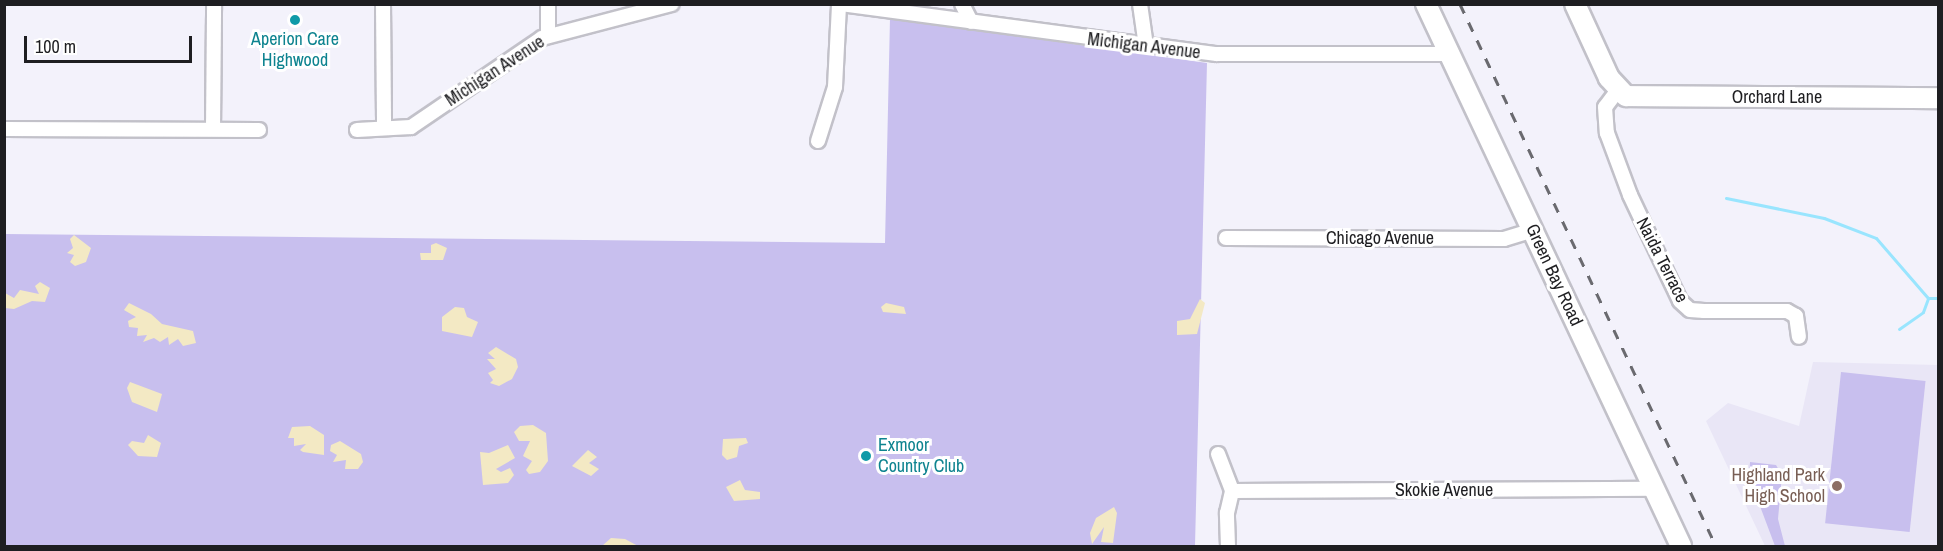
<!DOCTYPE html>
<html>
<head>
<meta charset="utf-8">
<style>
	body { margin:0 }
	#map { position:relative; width:1943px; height:551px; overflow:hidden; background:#f3f2fb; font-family:"Archivo Narrow",sans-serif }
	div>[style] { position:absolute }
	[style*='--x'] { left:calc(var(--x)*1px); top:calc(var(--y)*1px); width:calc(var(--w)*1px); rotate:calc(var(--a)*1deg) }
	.built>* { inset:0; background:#e9e6f6 }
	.green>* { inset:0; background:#c8bfee; transform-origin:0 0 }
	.sand>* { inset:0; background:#f3e9c4 }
	.stream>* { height:3px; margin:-1.5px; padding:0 1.5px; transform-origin:1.5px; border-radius:1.5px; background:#99e5fe }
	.roads { filter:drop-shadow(2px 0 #c2c1c9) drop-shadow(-2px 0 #c2c1c9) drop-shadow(0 2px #c2c1c9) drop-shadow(0 -2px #c2c1c9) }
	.street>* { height:14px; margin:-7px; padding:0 7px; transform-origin:7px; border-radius:7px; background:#fff }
	.secondary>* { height:20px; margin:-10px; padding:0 10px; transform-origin:10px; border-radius:10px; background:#fff }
	.rail>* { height:3px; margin-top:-1.5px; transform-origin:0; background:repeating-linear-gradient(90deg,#6a6a6f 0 10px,transparent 0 20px) }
	.dots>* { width:16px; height:16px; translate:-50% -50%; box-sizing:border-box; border:3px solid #fff; border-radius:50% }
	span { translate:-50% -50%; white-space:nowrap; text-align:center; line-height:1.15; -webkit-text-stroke:6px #fff; paint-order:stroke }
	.culture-label { font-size:18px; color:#0d838f }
	.left { translate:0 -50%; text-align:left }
	.street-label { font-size:18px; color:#1e1e21 }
	.education-label { font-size:18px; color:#785e54 }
	.right { translate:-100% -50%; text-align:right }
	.frame { position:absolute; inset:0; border:6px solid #1e1e21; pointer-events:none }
	.scale { position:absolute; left:24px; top:36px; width:168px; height:27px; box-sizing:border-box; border:3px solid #1e1e21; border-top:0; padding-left:8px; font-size:18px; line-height:21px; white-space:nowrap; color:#1e1e21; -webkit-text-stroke:4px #fff; paint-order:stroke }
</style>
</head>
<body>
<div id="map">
	<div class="built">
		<div style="clip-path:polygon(1813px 362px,1938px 365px,1938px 546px,1765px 546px,1706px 421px,1728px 403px,1799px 426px)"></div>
	</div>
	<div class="green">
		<div style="clip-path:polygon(890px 18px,1207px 63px,1195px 546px,5px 546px,5px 234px,885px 243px)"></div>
		<div style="left:1841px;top:372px;width:85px;height:152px;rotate:6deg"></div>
		<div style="clip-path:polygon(1750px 462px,1776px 465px,1782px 475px,1778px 519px,1785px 546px,1775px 546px,1749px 477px)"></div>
	</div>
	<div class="sand">
		<div style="clip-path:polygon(74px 235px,91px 248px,86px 262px,75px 266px,70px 262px,74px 255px,67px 253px,73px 248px,70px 239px)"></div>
		<div style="clip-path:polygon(436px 243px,447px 248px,443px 260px,421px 260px,420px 253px,431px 253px,431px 245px)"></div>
		<div style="clip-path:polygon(40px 282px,50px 288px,45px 302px,32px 301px,14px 309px,5px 308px,5px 293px,14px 298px,20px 290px,39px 294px,35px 286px)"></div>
		<div style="clip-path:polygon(1200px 299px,1205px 303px,1197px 334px,1177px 335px,1177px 321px,1190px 319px)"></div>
		<div style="clip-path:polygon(129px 303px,151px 314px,162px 324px,193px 331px,196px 343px,183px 346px,178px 339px,169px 345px,168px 337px,160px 342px,154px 338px,143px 342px,147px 335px,137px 336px,138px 328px,129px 327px,128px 321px,136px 317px,124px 310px)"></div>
		<div style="clip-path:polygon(886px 303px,904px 307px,906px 314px,883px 312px,881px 307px)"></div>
		<div style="clip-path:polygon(455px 307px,464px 308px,467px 317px,478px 322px,472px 337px,442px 331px,442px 317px)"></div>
		<div style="clip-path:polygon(496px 347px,516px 359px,518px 367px,512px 379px,499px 386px,490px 383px,493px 380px,488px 373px,496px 369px,487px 359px,495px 359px,488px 353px)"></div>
		<div style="clip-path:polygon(130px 382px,162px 394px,157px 412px,132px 402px,127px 388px)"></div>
		<div style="clip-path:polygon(533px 425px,546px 433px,548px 461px,540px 472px,529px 474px,526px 470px,532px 461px,523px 456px,530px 441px,519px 441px,514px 432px,520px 426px)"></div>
		<div style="clip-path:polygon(310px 426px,324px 435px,324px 455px,303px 452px,300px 450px,306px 444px,294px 446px,294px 438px,288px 438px,292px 427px)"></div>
		<div style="clip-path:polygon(148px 435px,161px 443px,157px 457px,138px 456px,128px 445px,132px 441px,144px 443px)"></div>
		<div style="clip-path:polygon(723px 439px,746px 438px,748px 443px,739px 446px,737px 457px,727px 460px,722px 455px)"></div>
		<div style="clip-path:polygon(340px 441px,361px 454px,363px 462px,358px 469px,345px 469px,346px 460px,333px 462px,337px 455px,330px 451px,331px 445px)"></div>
		<div style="clip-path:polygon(508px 445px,515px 458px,496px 469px,501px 472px,510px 468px,514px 475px,508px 483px,483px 485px,480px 452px,489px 453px)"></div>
		<div style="clip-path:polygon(588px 450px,597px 457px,589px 463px,599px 469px,591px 476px,572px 466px)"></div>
		<div style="clip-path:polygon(740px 480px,745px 490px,760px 492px,760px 499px,734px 501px,726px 487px)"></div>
		<div style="clip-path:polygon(1114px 507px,1117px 513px,1113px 543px,1101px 542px,1104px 527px,1092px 544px,1090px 533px,1096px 518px)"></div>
		<div style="clip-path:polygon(611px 538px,625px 539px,638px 546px,602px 546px)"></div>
	</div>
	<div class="stream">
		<div style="--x:1726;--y:198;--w:100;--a:11.5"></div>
		<div style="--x:1824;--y:218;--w:56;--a:21"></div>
		<div style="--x:1876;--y:238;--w:79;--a:49.1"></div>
		<div style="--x:1928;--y:298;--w:10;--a:0"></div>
		<div style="--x:1899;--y:329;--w:29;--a:-35"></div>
		<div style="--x:1923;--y:312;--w:15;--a:-70"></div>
	</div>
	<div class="roads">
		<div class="street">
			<div style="--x:383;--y:4;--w:124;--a:89.5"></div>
			<div style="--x:548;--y:4;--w:32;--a:90"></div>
			<div style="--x:841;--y:4;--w:379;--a:7.6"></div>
			<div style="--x:1217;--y:54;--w:232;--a:0"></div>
			<div style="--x:962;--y:4;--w:20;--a:63"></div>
			<div style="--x:1140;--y:4;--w:42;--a:81.9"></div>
			<div style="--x:1618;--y:90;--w:21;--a:127"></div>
			<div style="--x:1605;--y:107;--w:26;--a:86"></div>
			<div style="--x:1607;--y:133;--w:66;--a:69.6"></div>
			<div style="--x:1630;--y:195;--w:117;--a:64.7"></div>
			<div style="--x:1680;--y:301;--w:13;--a:42"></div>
			<div style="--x:1690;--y:310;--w:14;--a:4"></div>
			<div style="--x:1704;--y:311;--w:83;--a:0"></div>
			<div style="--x:1787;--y:311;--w:10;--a:29"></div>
			<div style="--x:1796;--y:316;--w:21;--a:82"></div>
			<div style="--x:4;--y:129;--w:255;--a:0.2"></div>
			<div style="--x:213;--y:129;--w:125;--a:-89.5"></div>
			<div style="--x:357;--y:130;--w:54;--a:-3.2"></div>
			<div style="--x:411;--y:127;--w:158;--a:-34.2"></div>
			<div style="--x:542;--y:38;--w:134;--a:-14.7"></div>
			<div style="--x:818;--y:141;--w:57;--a:-72.5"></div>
			<div style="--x:835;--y:87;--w:83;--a:-87.2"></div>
			<div style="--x:1226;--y:238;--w:278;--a:0.2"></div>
			<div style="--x:1504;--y:239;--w:30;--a:-17"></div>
			<div style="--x:1218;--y:454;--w:40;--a:69"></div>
			<div style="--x:1232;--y:491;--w:423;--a:-0.3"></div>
			<div style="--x:1228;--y:546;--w:33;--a:-92"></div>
			<div style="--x:1227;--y:513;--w:23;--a:-77"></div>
		</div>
		<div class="secondary">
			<div style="--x:1426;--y:4;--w:599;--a:64.8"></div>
			<div style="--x:1575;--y:4;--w:81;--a:65.3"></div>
			<div style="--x:1609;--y:78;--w:25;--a:47"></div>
			<div style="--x:1626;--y:96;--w:312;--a:0.4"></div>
		</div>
	</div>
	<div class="rail">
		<div style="--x:1460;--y:4;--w:599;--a:64.72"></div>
	</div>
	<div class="dots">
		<div style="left:295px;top:20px;background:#0f9aa8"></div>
		<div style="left:866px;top:456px;background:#0f9aa8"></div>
		<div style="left:1837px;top:486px;background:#8d6e63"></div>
	</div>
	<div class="culture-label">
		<span style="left:295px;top:50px">Aperion Care<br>Highwood</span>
		<span class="left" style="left:878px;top:456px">Exmoor<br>Country Club</span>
	</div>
	<div class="street-label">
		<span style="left:1144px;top:46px;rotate:7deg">Michigan Avenue</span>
		<span style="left:495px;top:71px;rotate:-33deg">Michigan Avenue</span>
		<span style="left:1777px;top:97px">Orchard Lane</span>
		<span style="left:1380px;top:238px">Chicago Avenue</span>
		<span style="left:1662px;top:260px;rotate:63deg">Naida Terrace</span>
		<span style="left:1554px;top:275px;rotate:65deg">Green Bay Road</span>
		<span style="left:1444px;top:490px">Skokie Avenue</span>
	</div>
	<div class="education-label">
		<span class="right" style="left:1825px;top:486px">Highland Park<br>High School</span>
	</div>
	<div class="frame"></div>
	<div class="scale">100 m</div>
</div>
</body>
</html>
